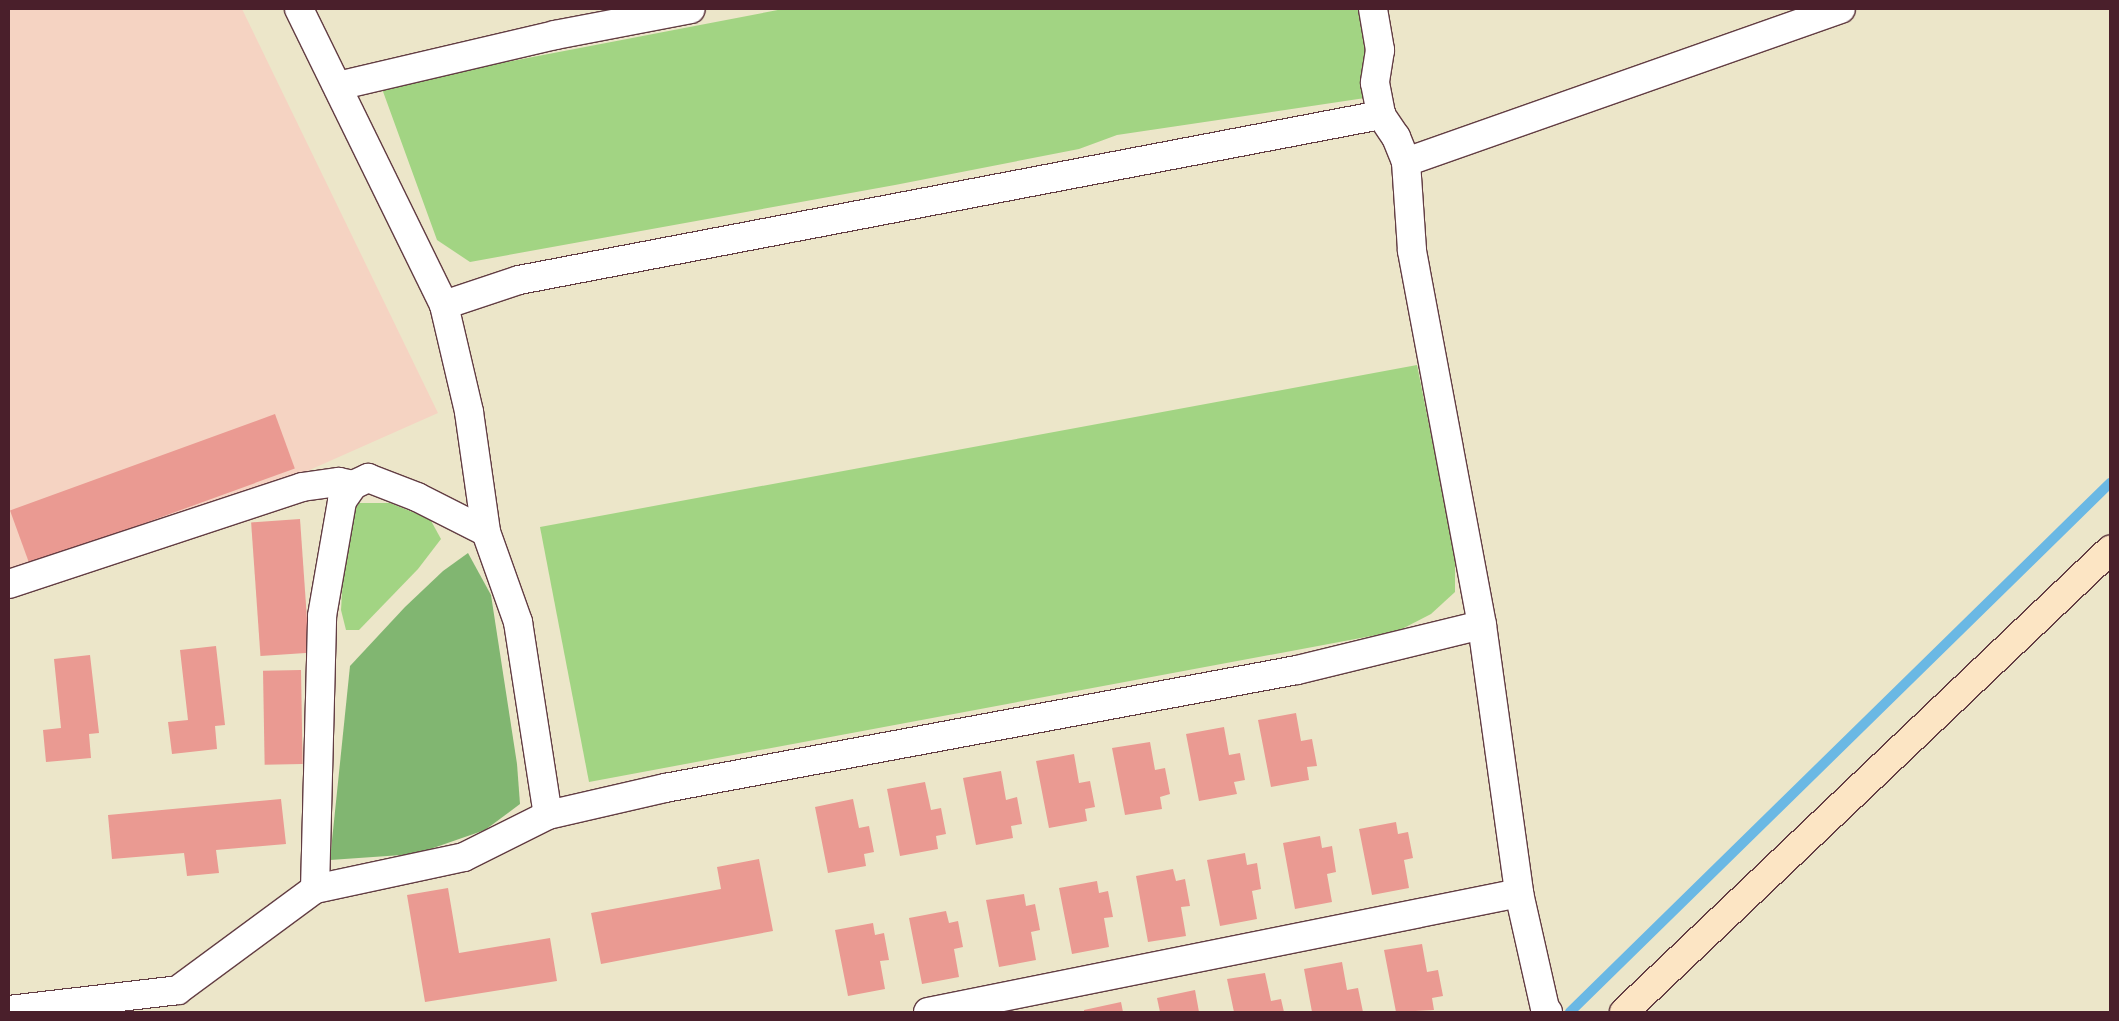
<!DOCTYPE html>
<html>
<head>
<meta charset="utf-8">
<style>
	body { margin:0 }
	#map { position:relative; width:2119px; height:1021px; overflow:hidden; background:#ece6c9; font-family:Itim,sans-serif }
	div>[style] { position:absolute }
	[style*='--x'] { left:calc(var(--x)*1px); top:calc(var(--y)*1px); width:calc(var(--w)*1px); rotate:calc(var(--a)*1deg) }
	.built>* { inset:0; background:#f5d3c2 }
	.green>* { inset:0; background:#a2d483 }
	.forest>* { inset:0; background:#81b671 }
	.stream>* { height:10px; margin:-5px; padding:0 5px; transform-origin:5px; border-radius:5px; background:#6ab8e4 }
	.building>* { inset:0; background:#ea9a92; transform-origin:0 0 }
	.roads { filter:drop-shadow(1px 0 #623d43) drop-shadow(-1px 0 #623d43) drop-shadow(0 1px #623d43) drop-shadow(0 -1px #623d43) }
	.street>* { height:28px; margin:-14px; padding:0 14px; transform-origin:14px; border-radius:14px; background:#fff }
	.secondary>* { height:28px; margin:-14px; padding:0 14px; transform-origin:14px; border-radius:14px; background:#fce5c4 }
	span { translate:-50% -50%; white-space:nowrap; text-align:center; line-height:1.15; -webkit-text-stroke:4px #fdfcf7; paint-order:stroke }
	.frame { position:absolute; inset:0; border:10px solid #4a1f2b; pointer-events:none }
</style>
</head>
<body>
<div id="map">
	<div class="built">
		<div style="clip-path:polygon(9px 9px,242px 9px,438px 413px,305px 472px,9px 577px)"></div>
	</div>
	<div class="green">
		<div style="clip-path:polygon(783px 9px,1358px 9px,1370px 81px,1365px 98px,1117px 135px,1079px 149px,895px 185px,470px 262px,437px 240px,381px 86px)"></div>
		<div style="clip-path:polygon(1417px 365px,1455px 554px,1455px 592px,1431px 614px,1398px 631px,589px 782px,540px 527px)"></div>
		<div style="clip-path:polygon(359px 503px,390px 503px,430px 519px,441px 539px,418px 569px,359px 630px,346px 630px,341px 610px,346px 524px)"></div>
	</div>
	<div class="forest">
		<div style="clip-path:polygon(468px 553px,491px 595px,517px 764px,520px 804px,485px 830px,416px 854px,330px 860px,350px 666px,405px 607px,443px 571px)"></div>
	</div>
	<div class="stream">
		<div style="--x:1570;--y:1012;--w:756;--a:-44.41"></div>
	</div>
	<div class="building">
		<div style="left:275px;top:414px;width:58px;height:282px;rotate:70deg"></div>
		<div style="left:300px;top:519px;width:134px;height:49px;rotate:86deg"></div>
		<div style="clip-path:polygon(216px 646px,225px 725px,215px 726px,217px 749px,172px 754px,168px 722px,188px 720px,180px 650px)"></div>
		<div style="clip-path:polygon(90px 655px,99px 733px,89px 734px,91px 758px,46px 762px,43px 730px,61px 728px,54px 659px)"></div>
		<div style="left:301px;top:670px;width:94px;height:38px;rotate:89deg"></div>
		<div style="clip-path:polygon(1296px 713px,1301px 741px,1312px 739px,1317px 766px,1307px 767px,1309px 780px,1271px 787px,1258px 720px)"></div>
		<div style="clip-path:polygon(1224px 727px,1229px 755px,1240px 753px,1245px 780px,1234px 782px,1237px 794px,1199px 801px,1186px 734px)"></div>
		<div style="clip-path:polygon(1150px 742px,1155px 770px,1165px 768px,1170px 794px,1160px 797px,1162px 809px,1125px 815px,1112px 748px)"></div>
		<div style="clip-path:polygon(1074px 754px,1079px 783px,1090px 781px,1095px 807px,1085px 809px,1087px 821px,1049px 828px,1036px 761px)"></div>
		<div style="clip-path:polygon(1001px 771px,1006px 800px,1017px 797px,1022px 824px,1011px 826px,1013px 838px,976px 845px,963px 778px)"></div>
		<div style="clip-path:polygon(925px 782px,931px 810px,941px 808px,946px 834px,936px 836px,938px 849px,900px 856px,887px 789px)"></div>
		<div style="clip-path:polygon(281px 799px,286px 844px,216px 850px,219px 873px,187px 876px,184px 853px,112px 859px,108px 815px)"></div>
		<div style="clip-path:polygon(853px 799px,859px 828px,869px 826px,874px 852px,864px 854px,866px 866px,828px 873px,815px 807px)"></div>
		<div style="clip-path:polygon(1396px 822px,1398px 834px,1408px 832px,1413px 858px,1404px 860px,1409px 888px,1372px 895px,1359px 829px)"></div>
		<div style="clip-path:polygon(1320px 836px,1322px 848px,1332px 846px,1336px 872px,1327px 874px,1332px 902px,1295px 909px,1283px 843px)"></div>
		<div style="clip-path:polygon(1245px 853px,1247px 865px,1257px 863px,1261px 889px,1252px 891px,1257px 919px,1220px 926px,1207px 860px)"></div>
		<div style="clip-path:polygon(759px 859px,773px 931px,601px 964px,591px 913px,721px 889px,717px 867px)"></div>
		<div style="clip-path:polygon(1173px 869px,1176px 881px,1185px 879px,1190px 906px,1181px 907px,1186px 936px,1148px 942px,1136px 876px)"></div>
		<div style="clip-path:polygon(1097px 881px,1099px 893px,1108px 891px,1113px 917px,1104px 918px,1109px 947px,1072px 954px,1059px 888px)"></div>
		<div style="clip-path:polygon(448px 888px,459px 953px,550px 938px,557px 981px,425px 1002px,407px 895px)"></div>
		<div style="clip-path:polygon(1024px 894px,1026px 906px,1035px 904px,1040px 930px,1031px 932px,1036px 960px,999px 967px,986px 900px)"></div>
		<div style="clip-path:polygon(946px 911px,949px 923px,958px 921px,963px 947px,954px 949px,959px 977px,922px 984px,909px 918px)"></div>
		<div style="clip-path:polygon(873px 923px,875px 935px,884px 933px,889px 960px,880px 961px,885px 989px,848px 996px,835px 930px)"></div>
		<div style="clip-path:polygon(1422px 944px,1427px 972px,1438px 970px,1443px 996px,1432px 998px,1434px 1010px,1396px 1012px,1384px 950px)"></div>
		<div style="clip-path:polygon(1342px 962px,1347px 990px,1358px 988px,1363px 1012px,1312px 1012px,1304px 969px)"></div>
		<div style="clip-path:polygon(1265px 973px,1271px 1001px,1281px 999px,1284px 1012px,1234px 1012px,1227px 979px)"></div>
		<div style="clip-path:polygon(1195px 990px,1199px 1012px,1160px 1012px,1157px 998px)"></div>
		<div style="clip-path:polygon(1121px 1002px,1123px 1012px,1084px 1012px,1084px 1010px)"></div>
	</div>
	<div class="roads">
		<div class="street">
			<div style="--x:299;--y:9;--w:330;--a:63.9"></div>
			<div style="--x:444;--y:305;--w:110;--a:76.8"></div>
			<div style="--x:469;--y:412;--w:121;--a:81.9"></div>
			<div style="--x:486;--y:532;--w:96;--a:70.4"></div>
			<div style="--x:518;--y:622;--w:195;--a:81.2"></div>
			<div style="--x:1373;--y:9;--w:42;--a:80.3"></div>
			<div style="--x:1380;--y:50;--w:33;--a:99"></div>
			<div style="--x:1375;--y:83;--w:33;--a:79"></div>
			<div style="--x:1381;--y:115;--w:27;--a:56"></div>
			<div style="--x:1396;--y:137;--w:27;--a:68"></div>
			<div style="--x:1406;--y:162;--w:89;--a:86.1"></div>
			<div style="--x:1412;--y:251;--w:380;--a:79.4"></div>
			<div style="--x:1482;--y:625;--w:271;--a:82.1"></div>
			<div style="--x:1519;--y:893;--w:118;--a:77.3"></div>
			<div style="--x:1545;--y:1008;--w:5;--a:53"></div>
			<div style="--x:338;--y:86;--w:223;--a:-13.2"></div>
			<div style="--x:555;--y:35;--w:138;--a:-10.8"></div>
			<div style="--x:1406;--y:162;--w:461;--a:-19.4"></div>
			<div style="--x:444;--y:305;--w:79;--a:-18.4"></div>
			<div style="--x:519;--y:280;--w:878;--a:-10.84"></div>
			<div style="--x:9;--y:584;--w:309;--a:-18.3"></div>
			<div style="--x:302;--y:487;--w:37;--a:-8"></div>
			<div style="--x:339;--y:482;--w:14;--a:12"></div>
			<div style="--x:315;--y:889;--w:273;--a:-88.5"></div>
			<div style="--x:322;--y:616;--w:117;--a:-80.1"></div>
			<div style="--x:342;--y:501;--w:19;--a:-55"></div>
			<div style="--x:353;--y:485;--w:17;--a:-25"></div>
			<div style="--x:368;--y:478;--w:53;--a:21.2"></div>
			<div style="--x:417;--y:497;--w:77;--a:26.9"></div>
			<div style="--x:9;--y:1010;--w:170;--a:-6.7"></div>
			<div style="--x:178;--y:990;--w:170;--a:-36.4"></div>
			<div style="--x:315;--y:889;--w:152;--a:-12.1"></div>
			<div style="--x:464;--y:857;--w:94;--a:-26.6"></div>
			<div style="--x:548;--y:815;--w:120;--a:-13"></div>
			<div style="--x:665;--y:788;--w:643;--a:-10.58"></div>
			<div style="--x:1297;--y:670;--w:190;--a:-13.7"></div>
			<div style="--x:928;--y:1012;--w:603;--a:-11.38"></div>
		</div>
		<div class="secondary">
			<div style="--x:1624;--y:1012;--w:671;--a:-43.55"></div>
		</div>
	</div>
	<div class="frame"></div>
</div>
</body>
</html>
